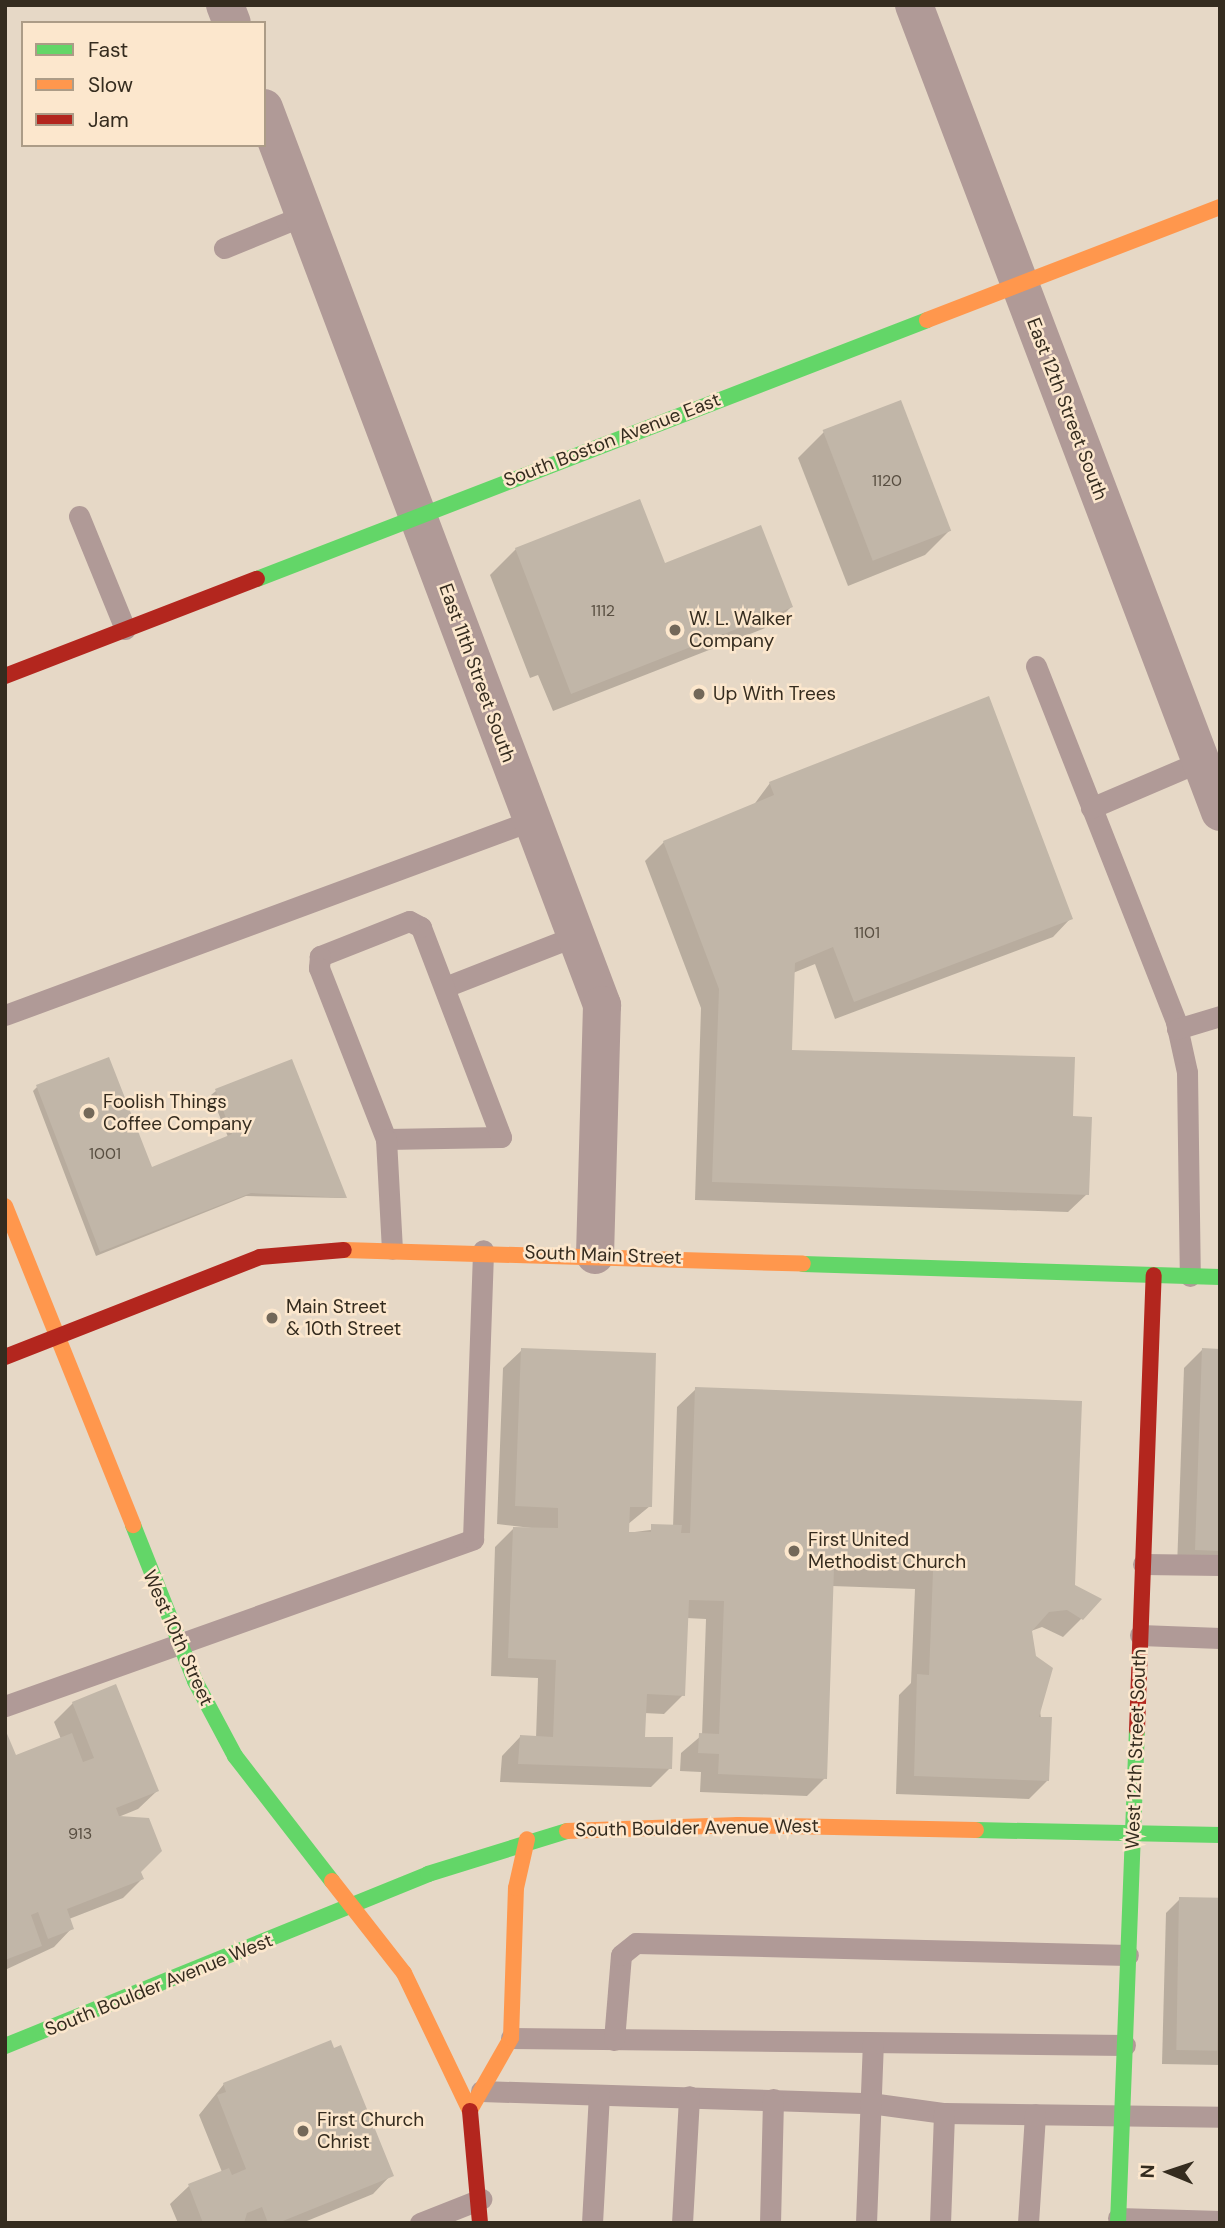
<!DOCTYPE html>
<html>
<head>
<meta charset="utf-8">
<style>
	body { margin:0 }
	#map { position:relative; width:1225px; height:2228px; overflow:hidden; background:#e6d8c6; font-family:"DM Sans",sans-serif }
	div>[style] { position:absolute }
	[style*='--x'] { left:calc(var(--x)*1px); top:calc(var(--y)*1px); width:calc(var(--w)*1px); rotate:calc(var(--a)*1deg) }
	.shadow>* { inset:0; background:#0003 }
	.building>* { inset:0; background:#c1b6a8; transform-origin:0 0 }
	.lane>* { height:21px; margin:-10.5px; padding:0 10.5px; transform-origin:10.5px; border-radius:10.5px; background:#b09a97 }
	.street>* { height:38px; margin:-19px; padding:0 19px; transform-origin:19px; border-radius:19px; background:#b09a97 }
	.fast>* { height:16px; margin:-8px; padding:0 8px; transform-origin:8px; border-radius:8px; background:#63d668 }
	.slow>* { height:16px; margin:-8px; padding:0 8px; transform-origin:8px; border-radius:8px; background:#ff974d }
	.jam>* { height:16px; margin:-8px; padding:0 8px; transform-origin:8px; border-radius:8px; background:#b3261e }
	.dots>* { width:19px; height:19px; translate:-50% -50%; box-sizing:border-box; border:4px solid #fce7cd; border-radius:50% }
	span { translate:-50% -50%; white-space:nowrap; text-align:center; line-height:1.15; -webkit-text-stroke:5px #fce7cd; paint-order:stroke }
	.number-label { font-size:16px; color:#584e41 }
	.number-label span { -webkit-text-stroke-width:0 }
	.street-label { font-size:19px; color:#352c1f }
	.poi-label { font-size:19px; color:#352c1f }
	.left { translate:0 -50%; text-align:left }
	.frame { position:absolute; inset:0; border:7px solid #352c1f; pointer-events:none }
	.legend { position:absolute; left:21px; top:21px; width:245px; height:126px; box-sizing:border-box; background:#fce7cd; border:2px solid #ac9c87; margin:0; padding:9px 12px; list-style:none; font-size:21px; color:#352c1f }
	.legend li { display:flex; align-items:center; gap:14px; height:35px }
	.legend b { width:35px; border:2px solid #ac9c87 }
	.north { position:absolute; left:1134px; top:2137px; width:70px; height:70px; -webkit-text-stroke:5px #fce7cd; paint-order:stroke; rotate:272deg; font-size:19px; font-weight:700; line-height:28px; text-align:center; color:#352c1f }
	.north::after { content:''; display:block; margin:auto; width:24px; height:32px; background:#352c1f; clip-path:polygon(50% 0,100% 100%,50% 72%,0 100%) }
</style>
</head>
<body>
<div id="map">
	<div class="shadow">
		<div style="clip-path:polygon(824px 432px,950px 530px,925px 555px,848px 586px,798px 458px)"></div>
		<div style="clip-path:polygon(516px 549px,664px 565px,791px 607px,773px 625px,553px 711px,538px 675px,530px 678px,490px 575px)"></div>
		<div style="clip-path:polygon(770px 783px,1071px 918px,1053px 937px,835px 1019px,815px 964px,793px 973px,791px 1052px,1071px 1118px,1087px 1194px,1068px 1212px,695px 1200px,701px 1008px,645px 861px,664px 842px,753px 806px)"></div>
		<div style="clip-path:polygon(291px 1061px,345px 1198px,246px 1196px,96px 1256px,33px 1091px,37px 1087px,151px 1169px,228px 1137px,211px 1095px,216px 1091px)"></div>
		<div style="clip-path:polygon(522px 1350px,650px 1506px,627px 1525px,627px 1533px,673px 1527px,677px 1407px,696px 1389px,1073px 1586px,1082px 1618px,1063px 1637px,1042px 1627px,1031px 1631px,1048px 1780px,1029px 1799px,896px 1794px,899px 1695px,911px 1683px,915px 1589px,832px 1586px,825px 1778px,807px 1796px,700px 1792px,701px 1772px,680px 1771px,681px 1753px,702px 1735px,706px 1619px,686px 1618px,683px 1695px,664px 1714px,644px 1713px,644px 1738px,670px 1768px,651px 1787px,500px 1782px,502px 1756px,520px 1737px,536px 1738px,538px 1678px,491px 1676px,495px 1547px,514px 1528px,540px 1529px,497px 1524px,503px 1368px)"></div>
		<div style="clip-path:polygon(1202px 1350px,1220px 1350px,1220px 1570px,1177px 1568px,1184px 1368px)"></div>
		<div style="clip-path:polygon(73px 1703px,157px 1791px,138px 1809px,116px 1818px,142px 1879px,123px 1898px,69px 1919px,72px 1928px,54px 1947px,5px 1970px,5px 1734px,15px 1757px,61px 1739px,54px 1722px)"></div>
		<div style="clip-path:polygon(1180px 1899px,1220px 1900px,1220px 2065px,1162px 2064px,1166px 1913px)"></div>
		<div style="clip-path:polygon(224px 2084px,391px 2175px,373px 2194px,302px 2223px,178px 2223px,170px 2204px,189px 2186px,222px 2172px,199px 2115px)"></div>
	</div>
	<div class="building">
		<div style="left:901px;top:400px;width:140px;height:84px;rotate:69deg"></div>
		<div style="clip-path:polygon(640px 499px,665px 563px,761px 525px,793px 607px,571px 694px,515px 548px)"></div>
		<div style="clip-path:polygon(989px 696px,1073px 919px,854px 1002px,833px 947px,795px 963px,792px 1050px,1075px 1057px,1073px 1116px,1092px 1117px,1089px 1195px,712px 1182px,719px 989px,663px 841px,774px 795px,769px 782px)"></div>
		<div style="clip-path:polygon(109px 1057px,152px 1167px,232px 1134px,215px 1089px,292px 1059px,347px 1198px,251px 1193px,100px 1252px,36px 1085px)"></div>
		<div style="clip-path:polygon(521px 1348px,656px 1353px,652px 1507px,630px 1507px,629px 1532px,651px 1532px,651px 1524px,682px 1525px,681px 1533px,690px 1533px,695px 1387px,1082px 1401px,1075px 1585px,1102px 1599px,1083px 1620px,1067px 1610px,1049px 1612px,1032px 1631px,1036px 1656px,1053px 1668px,1039px 1717px,1052px 1717px,1049px 1781px,914px 1776px,917px 1674px,929px 1675px,933px 1571px,834px 1568px,827px 1779px,718px 1774px,719px 1754px,698px 1753px,699px 1733px,719px 1734px,724px 1601px,689px 1600px,685px 1696px,647px 1694px,645px 1737px,673px 1737px,672px 1769px,518px 1764px,520px 1735px,553px 1737px,556px 1660px,508px 1658px,513px 1527px,558px 1528px,558px 1508px,515px 1506px)"></div>
		<div style="clip-path:polygon(1202px 1348px,1220px 1349px,1220px 1551px,1195px 1550px)"></div>
		<div style="clip-path:polygon(116px 1684px,159px 1791px,116px 1808px,119px 1816px,149px 1818px,162px 1851px,141px 1872px,144px 1879px,67px 1909px,74px 1929px,48px 1939px,38px 1912px,31px 1915px,42px 1946px,5px 1960px,5px 1729px,16px 1755px,72px 1733px,83px 1762px,94px 1758px,72px 1702px)"></div>
		<div style="left:1179px;top:1897px;width:41px;height:153px;rotate:1deg"></div>
		<div style="clip-path:polygon(331px 2040px,334px 2048px,341px 2045px,394px 2176px,278px 2223px,268px 2223px,262px 2207px,247px 2213px,244px 2223px,203px 2223px,188px 2184px,229px 2168px,232px 2175px,246px 2169px,217px 2095px,226px 2092px,223px 2083px)"></div>
	</div>
	<div class="lane">
		<div style="--x:224;--y:248;--w:87;--a:-22.2"></div>
		<div style="--x:79;--y:516;--w:122;--a:67.8"></div>
		<div style="--x:1036;--y:666;--w:383;--a:68.5"></div>
		<div style="--x:1176;--y:1022;--w:51;--a:77.6"></div>
		<div style="--x:1187;--y:1072;--w:204;--a:89.2"></div>
		<div style="--x:1091;--y:808;--w:120;--a:-23.1"></div>
		<div style="--x:445;--y:987;--w:140;--a:-21.4"></div>
		<div style="--x:5;--y:1015;--w:563;--a:-20.27"></div>
		<div style="--x:1177;--y:1029;--w:45;--a:-16.8"></div>
		<div style="--x:386;--y:1139;--w:115;--a:-1"></div>
		<div style="--x:501;--y:1137;--w:225;--a:-110.9"></div>
		<div style="--x:421;--y:927;--w:13;--a:-153"></div>
		<div style="--x:409;--y:921;--w:96;--a:158.5"></div>
		<div style="--x:320;--y:956;--w:12;--a:95"></div>
		<div style="--x:319;--y:968;--w:184;--a:68.6"></div>
		<div style="--x:386;--y:1139;--w:110;--a:86.9"></div>
		<div style="--x:1143;--y:1564;--w:77;--a:0.7"></div>
		<div style="--x:1140;--y:1635;--w:80;--a:2.1"></div>
		<div style="--x:5;--y:1706;--w:497;--a:-19.6"></div>
		<div style="--x:473;--y:1539;--w:289;--a:-88"></div>
		<div style="--x:511;--y:2038;--w:614;--a:0.65"></div>
		<div style="--x:614;--y:2040;--w:85;--a:-85.3"></div>
		<div style="--x:621;--y:1955;--w:19;--a:-39"></div>
		<div style="--x:636;--y:1943;--w:492;--a:1.4"></div>
		<div style="--x:481;--y:2091;--w:389;--a:1.8"></div>
		<div style="--x:870;--y:2103;--w:75;--a:7.7"></div>
		<div style="--x:944;--y:2113;--w:276;--a:0.8"></div>
		<div style="--x:1118;--y:2218;--w:102;--a:1.7"></div>
		<div style="--x:420;--y:2223;--w:66;--a:-21.5"></div>
		<div style="--x:592;--y:2223;--w:128;--a:-86.9"></div>
		<div style="--x:682;--y:2223;--w:127;--a:-86.8"></div>
		<div style="--x:770;--y:2223;--w:124;--a:-88.6"></div>
		<div style="--x:866;--y:2223;--w:180;--a:-87.8"></div>
		<div style="--x:940;--y:2223;--w:110;--a:-87.9"></div>
		<div style="--x:1028;--y:2223;--w:109;--a:-86.3"></div>
	</div>
	<div class="street">
		<div style="--x:225;--y:5;--w:19;--a:69"></div>
		<div style="--x:914;--y:5;--w:863;--a:69.23"></div>
		<div style="--x:264;--y:108;--w:959;--a:69.35"></div>
		<div style="--x:602;--y:1005;--w:250;--a:91.6"></div>
	</div>
	<div class="fast">
		<div style="--x:257;--y:579;--w:718;--a:-21.13"></div>
		<div style="--x:803;--y:1264;--w:417;--a:1.8"></div>
		<div style="--x:133;--y:1525;--w:168;--a:68.3"></div>
		<div style="--x:195;--y:1681;--w:85;--a:61.9"></div>
		<div style="--x:235;--y:1756;--w:158;--a:52.2"></div>
		<div style="--x:976;--y:1830;--w:244;--a:1.2"></div>
		<div style="--x:5;--y:2046;--w:457;--a:-22.1"></div>
		<div style="--x:428;--y:1874;--w:145;--a:-17.2"></div>
		<div style="--x:1118;--y:2223;--w:493;--a:-87.8"></div>
	</div>
	<div class="slow">
		<div style="--x:927;--y:320;--w:314;--a:-21.1"></div>
		<div style="--x:5;--y:1206;--w:344;--a:68.1"></div>
		<div style="--x:344;--y:1250;--w:459;--a:1.7"></div>
		<div style="--x:567;--y:1831;--w:171;--a:-2"></div>
		<div style="--x:738;--y:1825;--w:238;--a:1.2"></div>
		<div style="--x:332;--y:1881;--w:117;--a:52"></div>
		<div style="--x:404;--y:1973;--w:153;--a:64.4"></div>
		<div style="--x:470;--y:2110;--w:83;--a:-60.3"></div>
		<div style="--x:511;--y:2038;--w:150;--a:-88.1"></div>
		<div style="--x:516;--y:1888;--w:50;--a:-77.3"></div>
	</div>
	<div class="jam">
		<div style="--x:5;--y:676;--w:270;--a:-21.1"></div>
		<div style="--x:5;--y:1357;--w:274;--a:-21.4"></div>
		<div style="--x:260;--y:1257;--w:84;--a:-4.8"></div>
		<div style="--x:1137;--y:1730;--w:455;--a:-87.9"></div>
		<div style="--x:470;--y:2111;--w:112;--a:84.9"></div>
	</div>
	<div class="dots">
		<div style="left:675px;top:630px;background:#736859"></div>
		<div style="left:699px;top:694px;background:#736859"></div>
		<div style="left:89px;top:1113px;background:#736859"></div>
		<div style="left:272px;top:1318px;background:#736859"></div>
		<div style="left:794px;top:1551px;background:#736859"></div>
		<div style="left:303px;top:2131px;background:#736859"></div>
	</div>
	<div class="number-label">
		<span style="left:887px;top:481px">1120</span>
		<span style="left:603px;top:611px">1112</span>
		<span style="left:867px;top:933px">1101</span>
		<span style="left:105px;top:1154px">1001</span>
		<span style="left:80px;top:1834px">913</span>
	</div>
	<div class="street-label">
		<span style="left:1067px;top:409px;rotate:69deg">East 12th Street South</span>
		<span style="left:612px;top:440px;rotate:-21deg">South Boston Avenue East</span>
		<span style="left:477px;top:673px;rotate:70deg">East 11th Street South</span>
		<span style="left:603px;top:1255px;rotate:2deg">South Main Street</span>
		<span style="left:178px;top:1638px;rotate:66deg">West 10th Street</span>
		<span style="left:1136px;top:1749px;rotate:-88deg">West 12th Street South</span>
		<span style="left:697px;top:1828px;rotate:-1deg">South Boulder Avenue West</span>
		<span style="left:159px;top:1985px;rotate:-22deg">South Boulder Avenue West</span>
	</div>
	<div class="poi-label">
		<span class="left" style="left:689px;top:630px">W. L. Walker<br>Company</span>
		<span class="left" style="left:713px;top:694px">Up With Trees</span>
		<span class="left" style="left:103px;top:1113px">Foolish Things<br>Coffee Company</span>
		<span class="left" style="left:286px;top:1318px">Main Street<br>&amp; 10th Street</span>
		<span class="left" style="left:808px;top:1551px">First United<br>Methodist Church</span>
		<span class="left" style="left:317px;top:2131px">First Church<br>Christ</span>
	</div>
	<div class="frame"></div>
	<ul class="legend">
	<li><b style="height:9px;background:#63d668"></b>Fast</li>
	<li><b style="height:9px;background:#ff974d"></b>Slow</li>
	<li><b style="height:9px;background:#b3261e"></b>Jam</li>
	</ul>
	<div class="north">N</div>
</div>
</body>
</html>
